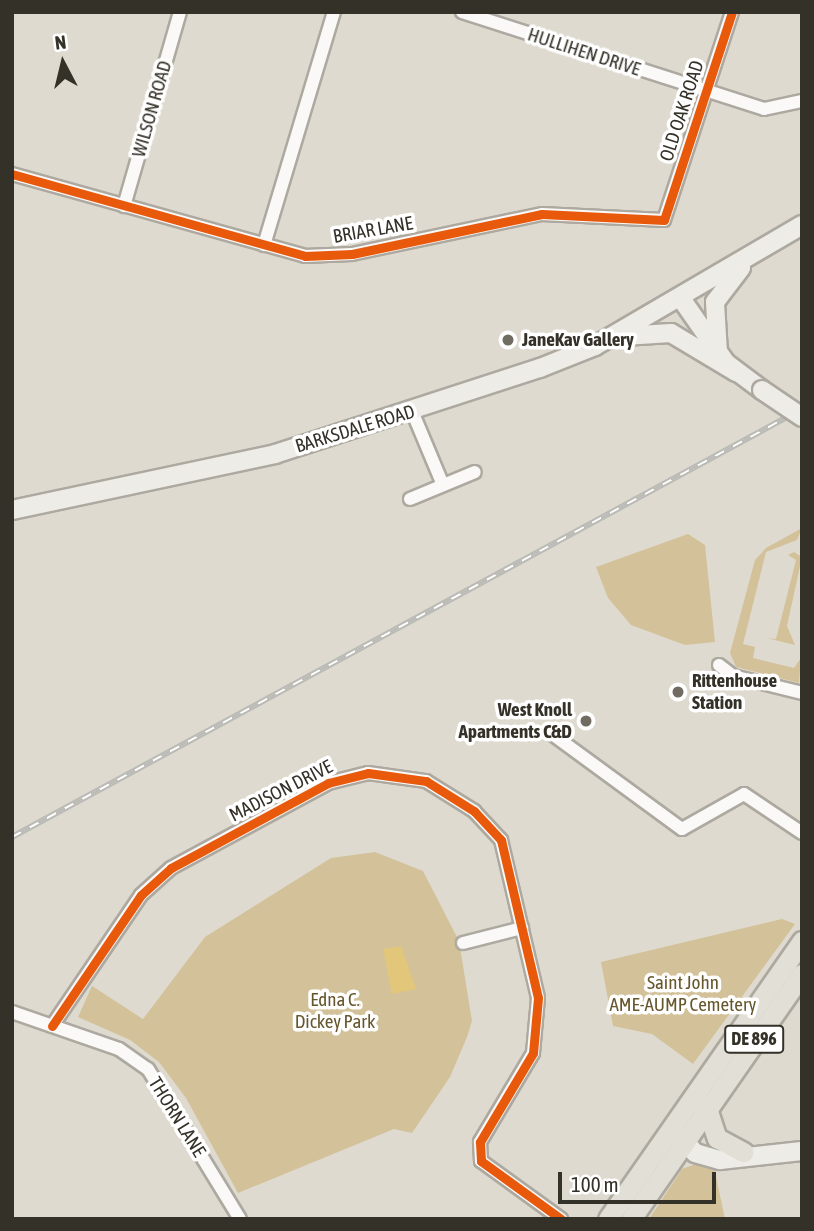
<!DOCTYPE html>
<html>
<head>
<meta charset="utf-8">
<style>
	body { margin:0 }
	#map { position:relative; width:814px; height:1231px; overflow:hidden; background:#dfdacf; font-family:"Asap Condensed",sans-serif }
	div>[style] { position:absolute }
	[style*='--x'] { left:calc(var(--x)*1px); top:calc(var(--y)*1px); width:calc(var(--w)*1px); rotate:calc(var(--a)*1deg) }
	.green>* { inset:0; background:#d3c299 }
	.water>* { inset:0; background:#e2c67a }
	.roads { filter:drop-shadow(2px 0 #ada9a0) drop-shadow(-2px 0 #ada9a0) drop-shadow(0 2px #ada9a0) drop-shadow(0 -2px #ada9a0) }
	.street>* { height:12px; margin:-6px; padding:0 6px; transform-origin:6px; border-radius:6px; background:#faf9f8 }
	.secondary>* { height:18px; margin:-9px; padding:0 9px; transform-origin:9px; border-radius:9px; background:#eeece7 }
	.primary>* { height:19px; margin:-9.5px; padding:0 9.5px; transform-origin:9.5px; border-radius:9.5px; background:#e2dfd6 }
	.rail>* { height:6px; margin-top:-3px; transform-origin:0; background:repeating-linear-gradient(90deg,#fff 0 10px,#babab6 0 20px); box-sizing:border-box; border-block:2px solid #babab6 }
	.bridges { filter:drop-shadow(2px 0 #ada9a0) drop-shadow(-2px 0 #ada9a0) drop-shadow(0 2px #ada9a0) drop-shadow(0 -2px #ada9a0) }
	.secondary-bridge>* { height:18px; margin:-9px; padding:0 9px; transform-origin:9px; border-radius:9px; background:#eeece7 }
	.cycleway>* { height:9px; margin:-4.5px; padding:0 4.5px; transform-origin:4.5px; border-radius:4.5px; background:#e8590c }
	.dots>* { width:19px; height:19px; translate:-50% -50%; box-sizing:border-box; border:4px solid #fff; border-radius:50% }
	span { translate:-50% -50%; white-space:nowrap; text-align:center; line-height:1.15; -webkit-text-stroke:7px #fff; paint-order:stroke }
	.shield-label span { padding:2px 5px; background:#fff; border:2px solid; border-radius:5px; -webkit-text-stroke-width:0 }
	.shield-label { font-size:18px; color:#343128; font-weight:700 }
	.street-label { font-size:19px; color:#343128 }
	.poi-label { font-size:19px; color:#343128; font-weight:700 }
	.left { translate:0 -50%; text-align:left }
	.right { translate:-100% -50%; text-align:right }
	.park-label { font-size:19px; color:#66562c }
	.frame { position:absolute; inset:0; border:14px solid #343128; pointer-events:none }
	.north { position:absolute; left:28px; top:28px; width:70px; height:70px; -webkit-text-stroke:5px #fff; paint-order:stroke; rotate:353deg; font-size:19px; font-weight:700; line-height:28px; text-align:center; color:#343128 }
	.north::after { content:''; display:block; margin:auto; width:24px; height:32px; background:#343128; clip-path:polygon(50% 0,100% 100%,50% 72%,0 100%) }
	.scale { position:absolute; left:558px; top:1172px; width:158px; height:32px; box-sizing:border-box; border:4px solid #343128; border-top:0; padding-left:9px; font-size:21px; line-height:24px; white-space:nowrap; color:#343128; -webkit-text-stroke:5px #fff; paint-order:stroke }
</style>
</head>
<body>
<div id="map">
	<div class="green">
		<div style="clip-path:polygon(802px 528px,797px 540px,766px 552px,743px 644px,755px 647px,753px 658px,794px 668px,801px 658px,799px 683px,736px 667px,730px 653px,755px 560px,766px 548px)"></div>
		<div style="clip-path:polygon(688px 534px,705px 545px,715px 642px,685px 645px,631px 625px,608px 598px,596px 567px)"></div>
		<div style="clip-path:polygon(794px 552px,802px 557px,787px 626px,795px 645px,767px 638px,776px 639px,796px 560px,788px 555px)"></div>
		<div style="clip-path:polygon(375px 852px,423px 871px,459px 941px,472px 1021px,467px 1037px,450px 1077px,412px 1133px,394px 1129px,238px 1193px,186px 1098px,159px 1062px,130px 1040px,78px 1017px,92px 986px,143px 1019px,205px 937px,331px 858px)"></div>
		<div style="clip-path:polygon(782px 919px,795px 924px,693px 1064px,652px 1034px,613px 1026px,601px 962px)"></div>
		<div style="clip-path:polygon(701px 1162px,714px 1167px,725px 1219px,649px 1219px,682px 1169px)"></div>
	</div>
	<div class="water">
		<div style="clip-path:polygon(401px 946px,416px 989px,392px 994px,383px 949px)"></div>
	</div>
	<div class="roads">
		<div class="street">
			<div style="--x:462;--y:12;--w:317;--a:17.8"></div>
			<div style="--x:764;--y:109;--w:39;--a:-12"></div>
			<div style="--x:12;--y:174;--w:304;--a:15.6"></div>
			<div style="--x:305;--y:256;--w:47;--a:-2.4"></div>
			<div style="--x:352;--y:254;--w:194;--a:-11.9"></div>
			<div style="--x:542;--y:214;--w:122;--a:2.8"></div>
			<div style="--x:664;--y:220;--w:219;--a:-71.9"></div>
			<div style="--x:124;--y:206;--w:202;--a:-73.9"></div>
			<div style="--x:264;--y:245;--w:243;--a:-73.3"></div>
			<div style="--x:412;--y:411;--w:80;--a:67.3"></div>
			<div style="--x:410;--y:499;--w:70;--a:-22.6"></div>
			<div style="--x:719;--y:665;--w:18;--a:38"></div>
			<div style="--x:733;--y:676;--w:71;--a:13.8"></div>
			<div style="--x:552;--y:734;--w:161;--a:36.2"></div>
			<div style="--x:682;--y:829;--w:71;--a:-29.4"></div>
			<div style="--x:744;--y:794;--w:70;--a:33.9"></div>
			<div style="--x:463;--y:943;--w:61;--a:-14.3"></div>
			<div style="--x:12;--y:1012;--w:113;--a:19.1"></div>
			<div style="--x:119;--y:1049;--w:35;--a:35"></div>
			<div style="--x:148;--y:1069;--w:176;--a:58.5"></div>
			<div style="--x:52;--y:1026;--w:158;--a:-55.8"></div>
			<div style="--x:141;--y:895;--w:40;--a:-42"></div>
			<div style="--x:171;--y:868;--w:179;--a:-28.4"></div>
			<div style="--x:328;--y:783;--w:41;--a:-14"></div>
			<div style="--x:368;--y:773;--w:59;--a:7.9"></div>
			<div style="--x:426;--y:781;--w:57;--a:32"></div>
			<div style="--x:474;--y:811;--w:40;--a:47"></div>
			<div style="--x:501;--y:840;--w:162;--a:76.8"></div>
			<div style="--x:538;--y:998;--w:55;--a:95.2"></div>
			<div style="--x:533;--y:1053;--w:104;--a:120.8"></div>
			<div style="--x:480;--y:1142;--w:19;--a:87"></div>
			<div style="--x:481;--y:1161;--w:99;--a:35.9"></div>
		</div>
		<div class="secondary">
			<div style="--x:680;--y:297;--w:80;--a:55.1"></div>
			<div style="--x:726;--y:363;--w:45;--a:36.9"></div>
			<div style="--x:624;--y:336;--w:47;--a:-3.7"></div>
			<div style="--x:671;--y:333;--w:76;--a:31"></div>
			<div style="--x:718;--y:353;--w:51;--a:-93.4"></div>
			<div style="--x:715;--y:302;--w:43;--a:-52.6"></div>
			<div style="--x:12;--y:510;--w:269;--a:-12"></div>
			<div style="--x:275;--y:454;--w:279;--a:-18"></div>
			<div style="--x:540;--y:368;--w:59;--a:-21.8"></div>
			<div style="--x:595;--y:346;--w:240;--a:-30.3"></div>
			<div style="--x:683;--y:1139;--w:18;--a:49"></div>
			<div style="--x:695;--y:1153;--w:26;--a:16"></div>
			<div style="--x:720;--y:1160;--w:82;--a:-6.3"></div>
		</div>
		<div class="primary">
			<div style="--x:706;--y:1105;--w:35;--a:72"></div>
			<div style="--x:717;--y:1138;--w:30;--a:28"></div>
			<div style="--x:608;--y:1219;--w:339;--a:-55.1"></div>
			<div style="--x:631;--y:1219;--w:299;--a:-55.1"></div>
		</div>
	</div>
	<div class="rail">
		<div style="--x:12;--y:837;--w:898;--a:-28.45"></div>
	</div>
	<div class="bridges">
		<div class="secondary-bridge">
			<div style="--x:762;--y:390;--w:48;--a:34"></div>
		</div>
	</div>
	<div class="cycleway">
		<div style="--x:12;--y:174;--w:304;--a:15.6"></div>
		<div style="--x:305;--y:256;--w:47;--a:-2.4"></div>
		<div style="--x:352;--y:254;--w:194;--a:-11.9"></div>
		<div style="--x:542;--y:214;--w:122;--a:2.8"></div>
		<div style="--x:664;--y:220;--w:219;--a:-71.9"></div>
		<div style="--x:52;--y:1026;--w:158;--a:-55.8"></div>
		<div style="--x:141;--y:895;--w:40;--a:-42"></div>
		<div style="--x:171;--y:868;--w:179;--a:-28.4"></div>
		<div style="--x:328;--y:783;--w:41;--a:-14"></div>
		<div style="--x:368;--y:773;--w:59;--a:7.9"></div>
		<div style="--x:426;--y:781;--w:57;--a:32"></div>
		<div style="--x:474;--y:811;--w:40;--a:47"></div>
		<div style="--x:501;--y:840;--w:162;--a:76.8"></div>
		<div style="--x:538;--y:998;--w:55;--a:95.2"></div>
		<div style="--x:533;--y:1053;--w:104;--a:120.8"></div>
		<div style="--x:480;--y:1142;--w:19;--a:87"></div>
		<div style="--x:481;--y:1161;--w:99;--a:35.9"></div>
	</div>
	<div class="dots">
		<div style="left:508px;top:340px;background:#706c62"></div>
		<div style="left:678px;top:692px;background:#706c62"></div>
		<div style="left:586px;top:721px;background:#706c62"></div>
	</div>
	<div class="shield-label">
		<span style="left:754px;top:1039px">DE 896</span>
	</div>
	<div class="street-label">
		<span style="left:584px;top:52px;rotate:18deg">HULLIHEN DRIVE</span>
		<span style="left:152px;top:109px;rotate:-74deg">WILSON ROAD</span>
		<span style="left:682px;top:111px;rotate:-72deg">OLD OAK ROAD</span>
		<span style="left:373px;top:230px;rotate:-10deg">BRIAR LANE</span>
		<span style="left:355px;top:429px;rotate:-17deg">BARKSDALE ROAD</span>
		<span style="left:281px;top:791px;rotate:-27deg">MADISON DRIVE</span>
		<span style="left:177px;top:1117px;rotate:58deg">THORN LANE</span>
	</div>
	<div class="poi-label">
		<span class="left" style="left:522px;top:340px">JaneKav Gallery</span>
		<span class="left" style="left:692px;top:692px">Rittenhouse<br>Station</span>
		<span class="right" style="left:572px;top:721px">West Knoll<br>Apartments C&amp;D</span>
	</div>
	<div class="park-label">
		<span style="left:683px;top:994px">Saint John<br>AME-AUMP Cemetery</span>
		<span style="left:335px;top:1011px">Edna C.<br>Dickey Park</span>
	</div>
	<div class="frame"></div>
	<div class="north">N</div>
	<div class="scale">100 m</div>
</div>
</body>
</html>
